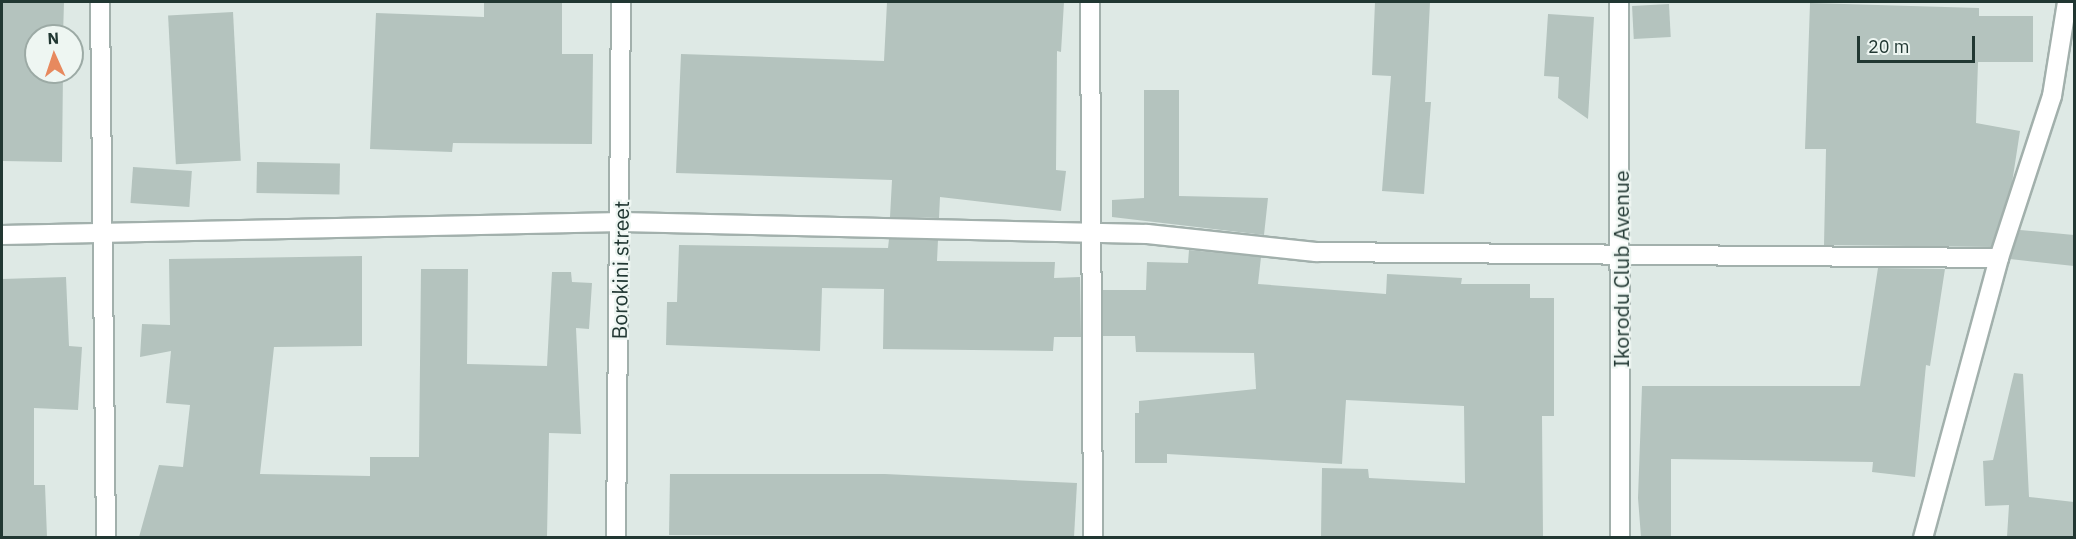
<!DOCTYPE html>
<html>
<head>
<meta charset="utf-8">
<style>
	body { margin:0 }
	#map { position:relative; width:2076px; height:539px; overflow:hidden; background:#dee9e5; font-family:"IBM Plex Sans",sans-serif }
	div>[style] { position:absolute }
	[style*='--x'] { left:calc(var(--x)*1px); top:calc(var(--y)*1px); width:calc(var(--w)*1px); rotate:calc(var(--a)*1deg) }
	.building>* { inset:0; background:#b4c3be; transform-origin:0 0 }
	.roads { filter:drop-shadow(2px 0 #a2b0ac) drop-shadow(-2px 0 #a2b0ac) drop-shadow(0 2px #a2b0ac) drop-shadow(0 -2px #a2b0ac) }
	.minor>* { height:18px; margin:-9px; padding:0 9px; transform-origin:9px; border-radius:9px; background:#fff }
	span { translate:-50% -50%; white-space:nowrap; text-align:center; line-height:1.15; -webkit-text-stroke:4.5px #eef6f2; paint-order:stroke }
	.street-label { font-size:21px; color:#213732 }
	.frame { position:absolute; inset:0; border:3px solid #213732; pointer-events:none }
	.north { position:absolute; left:24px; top:24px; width:60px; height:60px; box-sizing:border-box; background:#eef6f2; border:2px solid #9caaa5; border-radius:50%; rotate:357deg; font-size:16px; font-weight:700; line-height:24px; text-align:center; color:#213732 }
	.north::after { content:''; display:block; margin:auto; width:21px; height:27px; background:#e7895e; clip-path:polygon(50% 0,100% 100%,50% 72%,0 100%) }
	.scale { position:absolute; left:1857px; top:36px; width:118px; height:27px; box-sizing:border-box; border:3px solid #213732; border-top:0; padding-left:8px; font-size:18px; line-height:21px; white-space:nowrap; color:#213732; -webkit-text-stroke:4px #eef6f2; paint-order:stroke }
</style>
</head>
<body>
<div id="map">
	<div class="building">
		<div style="clip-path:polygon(2px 2px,64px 2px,63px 36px,36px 36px,36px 72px,63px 72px,62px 162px,2px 161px)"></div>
		<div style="clip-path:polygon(484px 2px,562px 2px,562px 54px,593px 54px,592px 144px,453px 143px,452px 152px,370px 149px,376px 13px,484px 17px)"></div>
		<div style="clip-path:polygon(887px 2px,1064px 2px,1061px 52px,1057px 51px,1056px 170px,1066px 171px,1061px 211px,940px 197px,939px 218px,890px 217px,892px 180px,676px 173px,681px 54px,884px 61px)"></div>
		<div style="clip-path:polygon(1375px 2px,1430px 2px,1425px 102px,1431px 102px,1424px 194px,1382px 191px,1391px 76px,1372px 75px)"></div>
		<div style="clip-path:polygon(1810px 3px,1979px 8px,1979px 16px,2033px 16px,2033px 62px,1978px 62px,1976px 123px,2020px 131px,2012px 183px,1991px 247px,1824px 245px,1826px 149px,1805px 149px)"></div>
		<div style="left:1669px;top:4px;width:33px;height:37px;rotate:87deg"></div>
		<div style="left:233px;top:12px;width:149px;height:65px;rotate:87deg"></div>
		<div style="clip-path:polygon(1548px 14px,1594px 17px,1588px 119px,1558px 98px,1559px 77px,1544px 76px)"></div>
		<div style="clip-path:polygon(1144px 90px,1179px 90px,1179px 196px,1268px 198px,1264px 235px,1112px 217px,1112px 200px,1144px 198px)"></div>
		<div style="left:257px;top:162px;width:83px;height:31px;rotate:1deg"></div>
		<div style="left:133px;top:167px;width:59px;height:36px;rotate:4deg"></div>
		<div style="clip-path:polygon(2020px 230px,2074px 235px,2074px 266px,2010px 259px)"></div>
		<div style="clip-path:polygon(889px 239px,938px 240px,937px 261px,1055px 262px,1054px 278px,1080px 277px,1081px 337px,1054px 337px,1053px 351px,883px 349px,884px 289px,822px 288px,820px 351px,666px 345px,667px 302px,677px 302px,679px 245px,888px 248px)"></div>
		<div style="clip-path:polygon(1189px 250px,1261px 257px,1258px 284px,1386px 294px,1387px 274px,1462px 278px,1461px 284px,1530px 284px,1530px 298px,1554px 298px,1554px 416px,1542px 416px,1543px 537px,1321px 537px,1322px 468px,1368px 469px,1369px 478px,1465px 483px,1464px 406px,1346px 400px,1342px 464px,1167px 454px,1167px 463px,1135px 463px,1135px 413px,1139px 413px,1139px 401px,1256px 389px,1254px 353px,1136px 352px,1135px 336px,1103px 336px,1103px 290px,1146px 290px,1147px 262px,1188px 263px)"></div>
		<div style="clip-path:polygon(362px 256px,362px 346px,274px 347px,260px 474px,370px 476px,370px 457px,419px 457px,421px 269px,468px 269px,467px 364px,547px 366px,552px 272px,571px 272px,572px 282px,592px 283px,589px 329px,576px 328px,581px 434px,549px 433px,547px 537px,139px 537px,159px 465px,183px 467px,190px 405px,166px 403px,171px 351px,140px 357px,142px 324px,170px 325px,169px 259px)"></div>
		<div style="clip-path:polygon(1878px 268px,1945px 269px,1930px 366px,1926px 365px,1915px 477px,1872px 472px,1873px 462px,1671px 459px,1671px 537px,1641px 537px,1638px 498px,1642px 386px,1860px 386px)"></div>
		<div style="clip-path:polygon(66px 277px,69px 346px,82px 347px,78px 410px,34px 408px,34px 485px,45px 485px,47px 537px,2px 537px,2px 279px)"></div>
		<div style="clip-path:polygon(2014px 373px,2023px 374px,2029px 497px,2074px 502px,2074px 537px,2007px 537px,2009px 505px,1985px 506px,1983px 461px,1993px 460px)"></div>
		<div style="clip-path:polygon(670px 474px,885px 474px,1077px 483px,1074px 537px,669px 535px)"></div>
	</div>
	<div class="roads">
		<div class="minor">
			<div style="--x:100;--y:2;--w:536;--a:89.36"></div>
			<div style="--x:1090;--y:2;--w:536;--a:89.68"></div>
			<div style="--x:1619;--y:2;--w:536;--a:89.89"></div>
			<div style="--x:2;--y:235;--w:620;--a:-1.2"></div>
			<div style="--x:622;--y:222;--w:525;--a:1.31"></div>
			<div style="--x:1147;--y:234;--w:170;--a:6.1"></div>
			<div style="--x:1316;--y:252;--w:683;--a:0.5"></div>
			<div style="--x:616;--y:538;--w:536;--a:-89.47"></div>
			<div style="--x:1923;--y:538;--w:290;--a:-74.8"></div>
			<div style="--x:1999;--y:258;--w:170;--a:-71.9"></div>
			<div style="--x:2052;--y:96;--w:95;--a:-80.9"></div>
		</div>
	</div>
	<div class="street-label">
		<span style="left:1621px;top:269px;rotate:-90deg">Ikorodu Club Avenue</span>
		<span style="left:620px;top:270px;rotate:-89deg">Borokini street</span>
	</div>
	<div class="frame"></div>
	<div class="north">N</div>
	<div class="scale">20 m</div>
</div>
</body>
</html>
